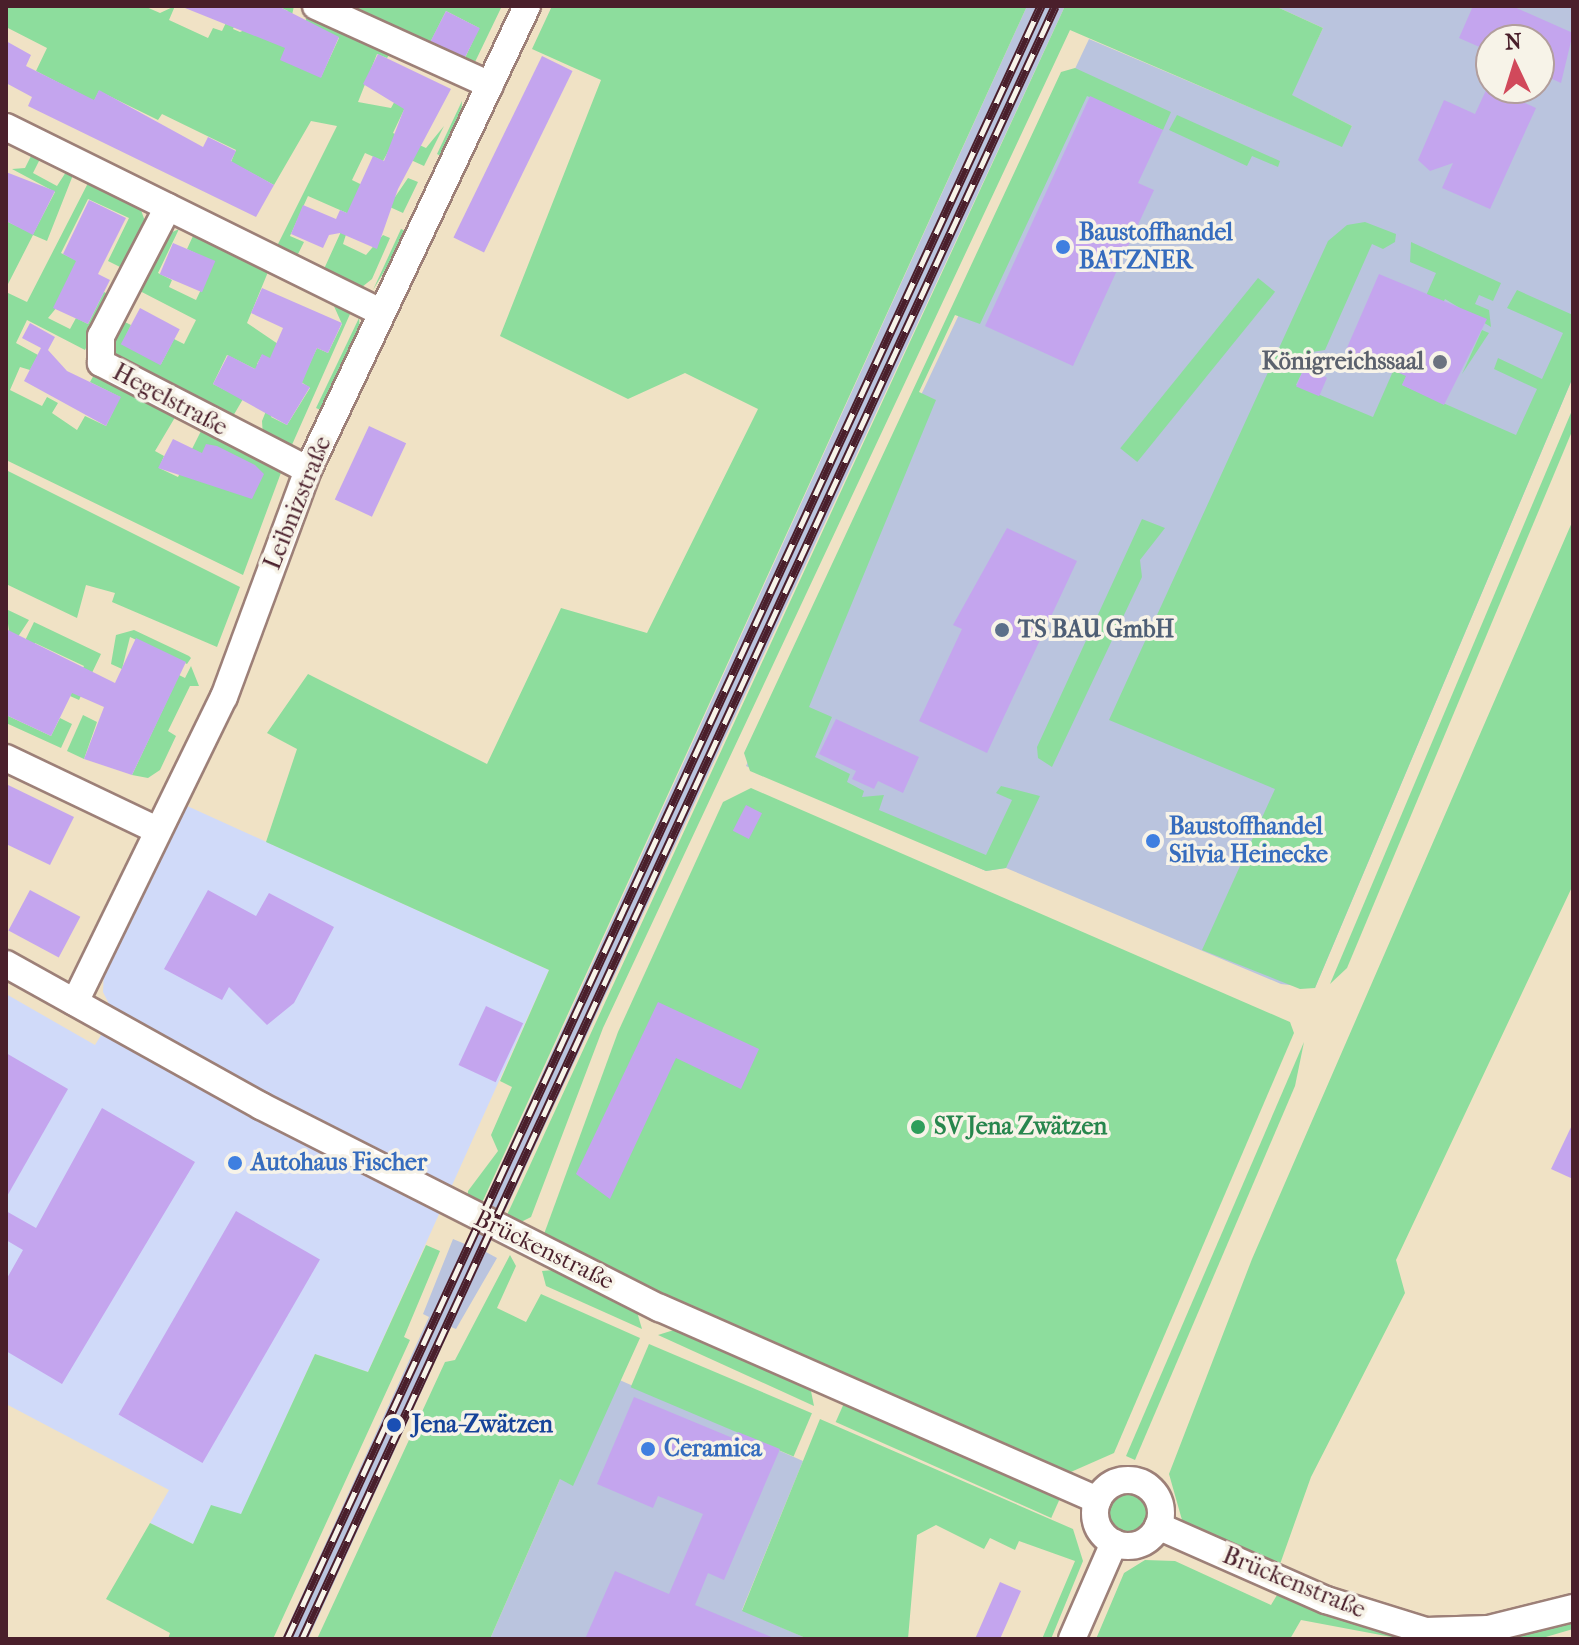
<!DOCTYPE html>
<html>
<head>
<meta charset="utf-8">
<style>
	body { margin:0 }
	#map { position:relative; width:1579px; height:1645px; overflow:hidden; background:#f0e2c5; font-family:"IM FELL French Canon",serif }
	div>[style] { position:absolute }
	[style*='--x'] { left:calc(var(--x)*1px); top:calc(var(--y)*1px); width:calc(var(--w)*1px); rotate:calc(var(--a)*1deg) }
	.built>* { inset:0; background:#d0daf9 }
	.industrial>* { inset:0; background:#bac4de }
	.green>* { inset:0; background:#8ddd9d; transform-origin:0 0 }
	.round { border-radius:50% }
	.building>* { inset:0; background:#c4a5ee; transform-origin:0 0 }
	.roads { filter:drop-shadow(2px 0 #9d8078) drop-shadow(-2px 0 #9d8078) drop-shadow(0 2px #9d8078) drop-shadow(0 -2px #9d8078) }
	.minor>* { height:26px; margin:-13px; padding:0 13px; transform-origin:13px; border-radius:13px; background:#fff }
	.minor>.ring { margin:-13px; padding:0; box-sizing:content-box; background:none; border:26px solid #fff; border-radius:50% }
	.rail>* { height:9px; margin-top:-4.5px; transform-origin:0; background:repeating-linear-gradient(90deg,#f7f3e8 0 18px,#4a1f2b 0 36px); box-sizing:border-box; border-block:2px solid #4a1f2b }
	.dots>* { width:22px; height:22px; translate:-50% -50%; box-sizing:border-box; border:4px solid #f7f3e8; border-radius:50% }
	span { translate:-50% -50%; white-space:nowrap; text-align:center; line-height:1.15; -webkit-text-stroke:7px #f7f3e8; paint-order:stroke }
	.shop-label { font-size:24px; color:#366cbe; font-weight:700 }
	.left { translate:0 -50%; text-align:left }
	.worship-label { font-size:24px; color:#5b616d; font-weight:700 }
	.right { translate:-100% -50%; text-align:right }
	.street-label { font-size:24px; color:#4a1f2b }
	.service-label { font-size:24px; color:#4e5e75; font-weight:700 }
	.leisure-label { font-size:24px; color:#27864d; font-weight:700 }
	.transit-label { font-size:24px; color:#164399; font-weight:700 }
	.frame { position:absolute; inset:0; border:8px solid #4a1f2b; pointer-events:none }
	.north { position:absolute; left:1475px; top:24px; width:80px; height:80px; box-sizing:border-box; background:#f7f3e8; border:2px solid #b29e9c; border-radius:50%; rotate:356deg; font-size:22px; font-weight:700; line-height:32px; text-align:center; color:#4a1f2b }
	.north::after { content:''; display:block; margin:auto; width:28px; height:36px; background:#d1495b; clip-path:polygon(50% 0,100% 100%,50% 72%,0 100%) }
</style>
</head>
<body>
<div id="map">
	<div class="built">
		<div style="clip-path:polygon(185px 805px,549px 970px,368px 1372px,315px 1354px,241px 1515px,193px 1544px,150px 1523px,169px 1490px,6px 1404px,6px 994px,95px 1045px,114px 1014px,103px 992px,104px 969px)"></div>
	</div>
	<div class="industrial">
		<div style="clip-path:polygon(1027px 6px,1065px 6px,486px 1252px,497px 1258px,456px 1329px,451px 1327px,308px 1639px,282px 1639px,429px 1317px,423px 1314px,453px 1239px,465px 1244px)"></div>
		<div style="clip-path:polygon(evenodd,1275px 6px,1573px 6px,1573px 377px,1315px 988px,1281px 984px,1006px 868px,986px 871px,746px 766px,1089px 39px,1341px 146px,1352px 126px,1291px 95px,1323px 28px,1275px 6px,1491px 40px,1539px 40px,1539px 88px,1491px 88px,1491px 40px)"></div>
		<div style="clip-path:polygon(606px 1374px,803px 1461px,742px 1610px,808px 1639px,490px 1639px)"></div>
	</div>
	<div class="green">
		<div style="clip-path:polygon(6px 6px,144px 6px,160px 13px,175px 6px,169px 20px,208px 38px,213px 28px,222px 31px,234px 6px,243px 6px,233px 29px,240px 32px,288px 11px,278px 6px,294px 6px,287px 38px,321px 77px,339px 38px,305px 22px,308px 14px,391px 52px,387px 58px,377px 54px,358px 102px,391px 108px,397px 97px,410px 97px,393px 133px,426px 148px,444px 126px,424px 166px,389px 150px,383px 161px,365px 153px,352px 180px,393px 200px,408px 178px,418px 182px,403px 213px,359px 193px,343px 244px,366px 255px,383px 235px,390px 238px,372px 279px,362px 287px,324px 269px,349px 214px,308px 196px,290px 236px,304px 242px,297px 256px,277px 246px,337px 126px,311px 121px,274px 185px,231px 162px,236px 150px,162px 114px,158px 120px,99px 91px,94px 101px,36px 71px,47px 48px,6px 27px)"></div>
		<div style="clip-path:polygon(334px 6px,498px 6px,501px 8px,475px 62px,465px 58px,479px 28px,446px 11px,427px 49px)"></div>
		<div style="clip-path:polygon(552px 6px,1027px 6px,480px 1207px,467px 1202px,468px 1191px,498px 1151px,491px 1135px,512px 1087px,500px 1081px,549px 970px,266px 842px,297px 749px,267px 733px,308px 674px,487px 764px,561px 608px,647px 633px,758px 409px,685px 373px,628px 399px,500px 336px,601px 80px,532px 49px)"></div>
		<div style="clip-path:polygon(1065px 6px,1275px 6px,1323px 28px,1292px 95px,1352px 126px,1342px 147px,1070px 30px,603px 1028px,531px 1217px,517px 1224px,506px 1217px)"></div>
		<div style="clip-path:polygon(1075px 68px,1171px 112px,1163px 130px,1087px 96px,980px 324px,955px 315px,919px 392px,936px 400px,809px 707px,832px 717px,815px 757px,850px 774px,847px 782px,864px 791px,862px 797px,884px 795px,879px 810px,986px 855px,1012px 800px,996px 793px,1001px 786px,1040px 796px,1006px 868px,986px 871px,750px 771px,744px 753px,1061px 72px)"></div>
		<div style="clip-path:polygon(462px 101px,461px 119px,443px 157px,437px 154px)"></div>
		<div style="clip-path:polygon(1177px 115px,1280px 161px,1278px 167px,1252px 156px,1247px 166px,1169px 130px)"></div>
		<div style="clip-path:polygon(33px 152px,41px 157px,33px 173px,57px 186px,66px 172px,73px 175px,47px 241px,33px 235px,7px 286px,6px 221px,33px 234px,55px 192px,12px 169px,25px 168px)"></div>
		<div style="clip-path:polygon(88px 183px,141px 210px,147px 227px,126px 270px,108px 261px,129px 218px,88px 199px,61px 253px,90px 267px,48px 318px,70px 329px,76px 318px,88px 324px,104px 292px,112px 296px,85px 350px,27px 320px,16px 343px,38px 355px,30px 370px,20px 367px,10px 390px,42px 406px,47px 397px,58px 403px,52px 413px,77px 430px,85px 416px,106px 426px,120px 397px,90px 382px,95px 373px,177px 414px,155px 451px,164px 456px,159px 468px,178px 477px,202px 429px,282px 470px,243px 575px,6px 460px,6px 292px,27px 302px)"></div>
		<div style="clip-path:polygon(1365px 222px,1396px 234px,1395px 242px,1383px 249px,1372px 244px,1325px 350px,1312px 352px,1296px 385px,1373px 417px,1436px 273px,1410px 262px,1411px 242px,1501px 283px,1493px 301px,1479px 295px,1475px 304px,1489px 310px,1491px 327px,1445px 299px,1402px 385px,1516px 435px,1537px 389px,1494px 369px,1498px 358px,1542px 379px,1563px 333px,1507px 308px,1517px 290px,1573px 315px,1573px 377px,1315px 988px,1300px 989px,1202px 950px,1275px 789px,1109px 720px,1328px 241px,1347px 225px)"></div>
		<div style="clip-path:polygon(179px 229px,158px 273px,172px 280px,169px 287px,196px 300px,214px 262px,187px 249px,193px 236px,268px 272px,247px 323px,309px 365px,317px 348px,328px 353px,342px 324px,333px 304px,350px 314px,291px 447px,263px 437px,262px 421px,270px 401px,277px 404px,271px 417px,287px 425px,310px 388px,262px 355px,257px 364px,263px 368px,257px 370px,227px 355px,213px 384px,243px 399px,229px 423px,115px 361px,111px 339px,121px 320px,131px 325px,122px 344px,161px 364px,174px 339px,184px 344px,196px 320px,136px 289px,168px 234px)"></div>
		<div style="clip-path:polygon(401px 229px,408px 232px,373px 290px)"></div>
		<div style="left:1258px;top:278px;width:22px;height:219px;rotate:39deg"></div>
		<div style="clip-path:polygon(359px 318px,360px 330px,323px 411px,316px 408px)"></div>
		<div style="clip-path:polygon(1482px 330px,1489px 333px,1462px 374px)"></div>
		<div style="clip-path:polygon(1573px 408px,1573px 429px,1347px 968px,1330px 984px)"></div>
		<div style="clip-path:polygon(6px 470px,240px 587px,217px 647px,112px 602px,115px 593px,86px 585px,77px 618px,6px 584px)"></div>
		<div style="clip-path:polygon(1142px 519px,1165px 528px,1140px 560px,1142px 577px,1052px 767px,1038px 758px,1037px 747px)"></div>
		<div style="clip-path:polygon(1573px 520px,1573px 885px,1396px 1260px,1405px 1293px,1311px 1477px,1279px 1567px,1182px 1520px,1169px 1474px,1252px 1259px)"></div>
		<div style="clip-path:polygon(6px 609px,29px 620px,6px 655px,9px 631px)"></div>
		<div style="clip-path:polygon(34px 622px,101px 654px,79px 700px,70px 696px,84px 666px,35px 643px,6px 704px,8px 676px)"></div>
		<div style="clip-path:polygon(134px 630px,189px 656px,191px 658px,187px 664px,130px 637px,122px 669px,111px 664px,116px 635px)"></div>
		<div style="clip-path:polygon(191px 666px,199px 686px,190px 686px,168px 731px,176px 736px,160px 770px,148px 778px,132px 775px,179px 675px,185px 678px)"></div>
		<div style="clip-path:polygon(6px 715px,51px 736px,60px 718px,72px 724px,61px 748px,6px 723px)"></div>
		<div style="clip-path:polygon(83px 715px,97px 722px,84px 759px,67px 751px)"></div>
		<div style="clip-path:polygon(751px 788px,1290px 1022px,1294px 1033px,1114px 1453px,1064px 1475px,664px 1298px,544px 1234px,618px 1032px,723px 802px)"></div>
		<div style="clip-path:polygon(1304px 1042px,1295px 1086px,1135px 1460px,1126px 1456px)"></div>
		<div style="clip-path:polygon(426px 1245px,440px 1251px,404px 1337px,410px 1340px,273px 1639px,168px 1639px,170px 1633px,106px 1599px,150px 1523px,193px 1544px,211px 1505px,241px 1514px,315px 1354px,368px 1372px)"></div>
		<div style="clip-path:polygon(510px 1255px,516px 1266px,497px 1308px,526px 1322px,541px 1294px,640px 1338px,573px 1486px,560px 1479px,490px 1639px,317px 1639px,445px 1362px,455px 1360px)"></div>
		<div style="clip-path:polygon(554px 1270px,637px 1312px,642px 1329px,546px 1286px,542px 1271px)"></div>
		<div style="clip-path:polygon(677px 1329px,810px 1386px,814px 1406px,658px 1335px)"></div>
		<div style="left:649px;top:1344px;width:177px;height:47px;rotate:23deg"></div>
		<div style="left:845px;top:1401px;width:236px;height:23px;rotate:24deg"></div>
		<div style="clip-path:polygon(820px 1419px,1073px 1529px,1083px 1561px,1051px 1639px,1042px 1639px,1075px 1561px,1019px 1541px,1015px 1550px,990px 1538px,984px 1549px,936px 1525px,917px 1535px,908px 1639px,808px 1639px,742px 1611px)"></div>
		<div class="round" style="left:1108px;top:1493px;width:40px;height:40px"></div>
		<div style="clip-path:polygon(1145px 1560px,1175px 1561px,1271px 1605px,1277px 1595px,1402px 1639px,1301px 1620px,1290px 1639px,1096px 1639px,1124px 1573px)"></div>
		<div style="clip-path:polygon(1573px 1620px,1573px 1629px,1539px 1639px,1509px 1639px)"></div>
	</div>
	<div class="building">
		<div style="clip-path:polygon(180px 6px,278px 6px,339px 37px,321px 78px,280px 60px,285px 48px)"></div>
		<div style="clip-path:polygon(1473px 6px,1512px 6px,1573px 33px,1561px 83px,1539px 73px,1539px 40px,1491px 40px,1491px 52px,1459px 38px)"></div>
		<div style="left:446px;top:11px;width:38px;height:34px;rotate:27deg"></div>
		<div style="clip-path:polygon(6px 41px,31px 55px,26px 66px,94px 100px,99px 90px,203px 147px,208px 137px,236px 151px,231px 161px,274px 185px,256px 217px,28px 106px,32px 97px,6px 83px)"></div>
		<div style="clip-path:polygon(378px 54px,451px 89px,398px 189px,377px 249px,340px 233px,329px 235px,323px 248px,291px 234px,303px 205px,336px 219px,340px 210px,347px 213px,373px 156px,384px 161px,404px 109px,363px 84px)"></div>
		<div style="left:542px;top:56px;width:34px;height:202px;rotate:26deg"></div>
		<div style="clip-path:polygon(1488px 86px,1536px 108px,1490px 209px,1442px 188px,1453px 163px,1430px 171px,1418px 160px,1444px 100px,1475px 114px)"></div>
		<div style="clip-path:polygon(1090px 96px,1163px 130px,1138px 183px,1154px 190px,1073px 366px,985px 326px)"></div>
		<div style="clip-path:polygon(6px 172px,55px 191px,33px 235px,6px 221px)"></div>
		<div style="clip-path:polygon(89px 200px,126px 218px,98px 274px,110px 280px,88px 324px,53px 308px,76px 261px,63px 254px)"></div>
		<div style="left:173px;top:243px;width:46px;height:34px;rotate:23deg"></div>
		<div style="clip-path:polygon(1379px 274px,1487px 319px,1444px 405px,1402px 385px,1406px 376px,1346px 350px)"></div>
		<div style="clip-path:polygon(262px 288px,342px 323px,328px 353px,317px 348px,302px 383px,310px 387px,287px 425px,213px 384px,228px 355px,255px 369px,262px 354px,270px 358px,283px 328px,251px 313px)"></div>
		<div style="left:140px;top:308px;width:45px;height:41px;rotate:28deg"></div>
		<div style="clip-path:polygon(30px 323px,55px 337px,48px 350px,67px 371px,121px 397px,106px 426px,24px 381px,41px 348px,22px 338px)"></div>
		<div style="left:1304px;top:368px;width:25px;height:20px;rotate:23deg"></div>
		<div style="left:369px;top:426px;width:41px;height:81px;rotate:25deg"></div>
		<div style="clip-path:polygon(173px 439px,202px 453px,206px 444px,217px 446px,255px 465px,264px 474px,252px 499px,158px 468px)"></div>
		<div style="clip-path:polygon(1007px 528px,1077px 561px,987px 753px,919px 721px,962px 629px,953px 625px)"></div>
		<div style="clip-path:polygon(6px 629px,115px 683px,136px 638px,186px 662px,132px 775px,84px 759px,104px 707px,72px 693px,51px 736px,6px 715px)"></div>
		<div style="clip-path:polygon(836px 719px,919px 757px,903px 793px,878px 781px,874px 789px,852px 779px,856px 771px,819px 754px)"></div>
		<div style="clip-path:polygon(6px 784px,74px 817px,50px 865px,6px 844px)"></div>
		<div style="left:746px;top:805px;width:18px;height:29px;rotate:27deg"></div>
		<div style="left:30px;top:890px;width:57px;height:46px;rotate:28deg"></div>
		<div style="clip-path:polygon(208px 890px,256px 916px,269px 893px,334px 927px,294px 1003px,267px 1025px,229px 987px,222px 1000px,164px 969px)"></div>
		<div style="clip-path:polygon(658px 1002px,759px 1049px,741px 1089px,676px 1058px,610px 1199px,576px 1174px)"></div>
		<div style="left:486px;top:1006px;width:41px;height:65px;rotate:25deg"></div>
		<div style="clip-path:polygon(6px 1053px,68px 1089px,6px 1198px)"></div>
		<div style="clip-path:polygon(102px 1108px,195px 1162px,62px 1384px,6px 1351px,6px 1280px,23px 1250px,6px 1240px,6px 1211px,36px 1228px)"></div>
		<div style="clip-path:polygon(1573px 1123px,1573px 1179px,1551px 1169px)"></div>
		<div style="left:236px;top:1211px;width:97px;height:235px;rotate:30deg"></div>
		<div style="clip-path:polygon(634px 1397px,735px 1439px,738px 1432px,780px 1449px,724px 1580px,708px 1573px,695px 1605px,776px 1639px,585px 1639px,615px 1571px,669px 1594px,703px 1514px,658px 1496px,653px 1508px,597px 1484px)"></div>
		<div style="clip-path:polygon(1000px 1582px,1021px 1591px,1000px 1639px,975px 1639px)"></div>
	</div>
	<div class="roads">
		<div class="minor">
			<div style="--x:316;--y:6;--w:191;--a:24.4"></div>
			<div style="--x:6;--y:127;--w:418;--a:26.3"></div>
			<div style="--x:168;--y:207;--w:145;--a:117.4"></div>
			<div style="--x:101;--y:336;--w:27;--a:90"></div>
			<div style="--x:101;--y:363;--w:233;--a:27.3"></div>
			<div style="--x:6;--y:758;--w:167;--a:25.5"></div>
			<div style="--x:6;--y:964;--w:292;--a:29.1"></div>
			<div style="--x:261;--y:1106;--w:447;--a:26.9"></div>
			<div style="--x:660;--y:1308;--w:478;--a:23.7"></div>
			<div style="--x:75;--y:1002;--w:339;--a:-64"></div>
			<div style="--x:224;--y:697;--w:242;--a:-69.7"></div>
			<div style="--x:308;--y:470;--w:513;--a:-64.73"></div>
			<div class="ring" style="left:1095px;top:1480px;width:40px;height:40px"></div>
			<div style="--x:1158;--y:1526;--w:184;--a:23.8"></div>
			<div style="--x:1326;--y:1600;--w:105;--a:17.2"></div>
			<div style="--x:1426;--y:1631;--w:62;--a:-1.8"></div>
			<div style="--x:1488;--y:1629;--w:88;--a:-13.9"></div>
			<div style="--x:1072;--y:1639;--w:105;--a:-66.4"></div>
		</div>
	</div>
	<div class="rail">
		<div style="--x:287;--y:1639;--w:1799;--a:-65.22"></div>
		<div style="--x:302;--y:1639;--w:1798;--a:-65.24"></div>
	</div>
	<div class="dots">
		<div style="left:1063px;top:247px;background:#3f7fe0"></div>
		<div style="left:1440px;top:362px;background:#6b7280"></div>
		<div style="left:1002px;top:630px;background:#5c6f8a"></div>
		<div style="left:1153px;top:841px;background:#3f7fe0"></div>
		<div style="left:918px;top:1127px;background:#2e9e5b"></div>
		<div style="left:235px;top:1163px;background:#3f7fe0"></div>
		<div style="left:394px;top:1425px;background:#1a4fb4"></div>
		<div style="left:648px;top:1449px;background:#3f7fe0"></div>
	</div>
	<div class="shop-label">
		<span class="left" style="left:1079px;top:247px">Baustoffhandel<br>BATZNER</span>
		<span class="left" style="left:1169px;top:841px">Baustoffhandel<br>Silvia Heinecke</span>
		<span class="left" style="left:251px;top:1163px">Autohaus Fischer</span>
		<span class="left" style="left:664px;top:1449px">Ceramica</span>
	</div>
	<div class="worship-label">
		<span class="right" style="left:1424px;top:362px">Königreichssaal</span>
	</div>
	<div class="street-label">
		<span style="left:170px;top:400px;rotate:28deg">Hegelstraße</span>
		<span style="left:298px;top:503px;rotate:-68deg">Leibnizstraße</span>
		<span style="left:544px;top:1250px;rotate:26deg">Brückenstraße</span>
		<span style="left:1294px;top:1583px;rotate:22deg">Brückenstraße</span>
	</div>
	<div class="service-label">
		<span class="left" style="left:1018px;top:630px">TS BAU GmbH</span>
	</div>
	<div class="leisure-label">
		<span class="left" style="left:934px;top:1127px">SV Jena Zwätzen</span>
	</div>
	<div class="transit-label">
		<span class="left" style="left:412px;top:1425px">Jena-Zwätzen</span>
	</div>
	<div class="frame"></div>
	<div class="north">N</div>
</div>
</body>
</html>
